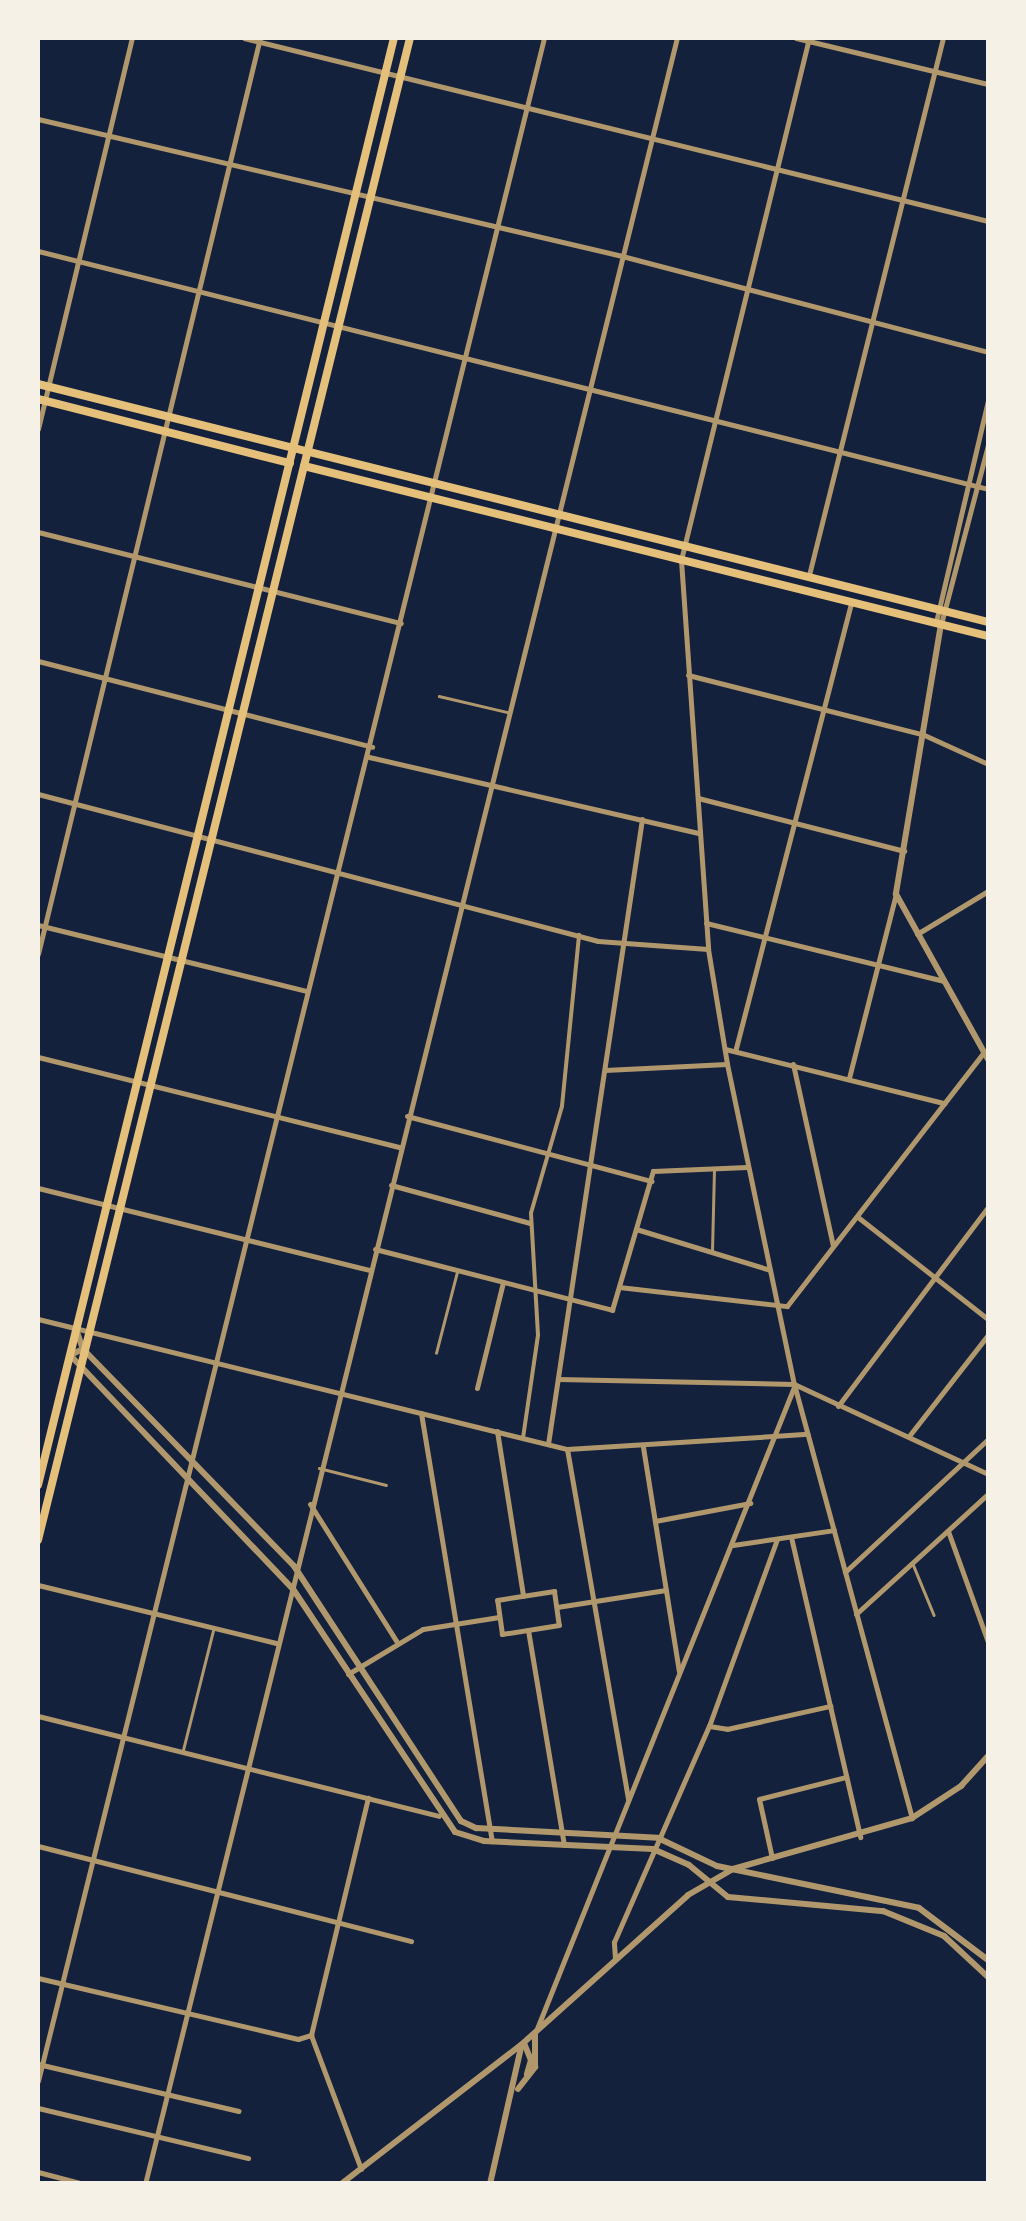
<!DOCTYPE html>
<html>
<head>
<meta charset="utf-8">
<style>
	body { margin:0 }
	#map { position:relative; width:1026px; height:2221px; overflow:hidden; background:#14213d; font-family:"DejaVu Sans",sans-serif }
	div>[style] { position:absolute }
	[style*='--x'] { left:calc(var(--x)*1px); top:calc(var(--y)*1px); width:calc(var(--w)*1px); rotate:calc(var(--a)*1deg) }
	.service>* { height:2.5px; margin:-1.25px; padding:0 1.25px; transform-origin:1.25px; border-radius:1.25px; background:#b1986c }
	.pedestrian>* { height:4px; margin:-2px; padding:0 2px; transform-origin:2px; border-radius:2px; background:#b1986c }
	.minor>* { height:5px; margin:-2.5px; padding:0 2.5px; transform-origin:2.5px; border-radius:2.5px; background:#b1986c }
	.tertiary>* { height:6px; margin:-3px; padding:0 3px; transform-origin:3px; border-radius:3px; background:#b1986c }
	.secondary>* { height:8px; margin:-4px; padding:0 4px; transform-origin:4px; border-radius:4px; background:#e5c07b }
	span { translate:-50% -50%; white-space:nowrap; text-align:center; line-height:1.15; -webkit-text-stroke:9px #f6f1e7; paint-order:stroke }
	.frame { position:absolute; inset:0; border:40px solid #f6f1e7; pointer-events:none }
</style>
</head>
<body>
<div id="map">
	<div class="service">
		<div style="--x:439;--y:696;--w:70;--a:13.2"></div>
		<div style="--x:712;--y:1251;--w:82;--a:-88.6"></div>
		<div style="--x:436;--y:1353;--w:84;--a:-75.5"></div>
		<div style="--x:319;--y:1468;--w:69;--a:14.2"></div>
		<div style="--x:913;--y:1564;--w:55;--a:67.6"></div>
		<div style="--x:183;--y:1750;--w:123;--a:-75.9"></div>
	</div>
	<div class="pedestrian">
		<div style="--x:523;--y:1438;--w:104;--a:-81.7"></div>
		<div style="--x:538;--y:1335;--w:122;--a:-93.3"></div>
		<div style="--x:531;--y:1213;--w:111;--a:-73.8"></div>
		<div style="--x:562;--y:1106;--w:172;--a:-84.3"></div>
	</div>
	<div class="minor">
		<div style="--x:244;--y:38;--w:766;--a:13.82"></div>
		<div style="--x:796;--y:38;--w:197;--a:13.5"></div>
		<div style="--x:809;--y:38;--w:537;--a:103.78"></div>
		<div style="--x:681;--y:560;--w:390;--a:86"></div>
		<div style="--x:708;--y:949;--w:117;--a:80.6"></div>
		<div style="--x:727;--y:1064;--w:327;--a:78.2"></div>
		<div style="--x:794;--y:1384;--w:450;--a:74.8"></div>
		<div style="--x:38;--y:119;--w:600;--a:13.2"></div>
		<div style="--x:622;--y:256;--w:378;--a:14.7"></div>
		<div style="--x:38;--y:251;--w:979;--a:14.06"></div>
		<div style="--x:38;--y:429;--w:402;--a:-76.5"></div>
		<div style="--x:38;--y:532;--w:374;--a:14.1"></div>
		<div style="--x:809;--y:575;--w:553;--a:-75.99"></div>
		<div style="--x:936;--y:622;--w:227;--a:-76.8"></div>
		<div style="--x:941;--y:624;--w:185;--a:-75.3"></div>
		<div style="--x:38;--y:661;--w:345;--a:14.4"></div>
		<div style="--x:688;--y:675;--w:241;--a:14.2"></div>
		<div style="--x:922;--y:734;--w:72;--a:24.4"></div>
		<div style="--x:369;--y:757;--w:338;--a:13"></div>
		<div style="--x:38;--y:794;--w:579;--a:14.71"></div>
		<div style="--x:598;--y:941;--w:110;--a:4.2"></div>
		<div style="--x:698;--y:798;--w:213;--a:14.4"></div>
		<div style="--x:706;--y:923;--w:245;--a:13.7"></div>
		<div style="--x:38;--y:925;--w:276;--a:13.8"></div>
		<div style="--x:917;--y:934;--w:83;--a:-31.2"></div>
		<div style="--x:38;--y:954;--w:943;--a:-76.38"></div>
		<div style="--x:736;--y:1048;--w:461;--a:-75.5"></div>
		<div style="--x:725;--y:1049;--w:226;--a:13.9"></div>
		<div style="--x:38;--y:1057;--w:373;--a:14"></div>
		<div style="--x:793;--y:1064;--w:186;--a:77.6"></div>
		<div style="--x:605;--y:1070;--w:122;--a:-2.8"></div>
		<div style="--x:849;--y:1078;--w:190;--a:-75.7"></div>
		<div style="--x:407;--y:1116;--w:253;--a:14.9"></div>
		<div style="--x:391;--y:1185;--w:144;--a:15.3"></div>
		<div style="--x:38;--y:1188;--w:341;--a:13.9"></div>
		<div style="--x:859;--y:1218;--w:164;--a:38.1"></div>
		<div style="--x:636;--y:1229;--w:140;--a:17"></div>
		<div style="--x:375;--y:1249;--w:245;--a:14.4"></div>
		<div style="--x:612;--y:1310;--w:145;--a:-73.6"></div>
		<div style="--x:653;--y:1171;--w:94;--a:-2.4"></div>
		<div style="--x:619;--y:1287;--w:169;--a:6.5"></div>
		<div style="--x:787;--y:1306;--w:321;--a:-52.2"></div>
		<div style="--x:38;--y:1319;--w:545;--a:13.81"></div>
		<div style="--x:567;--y:1449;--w:241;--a:-3.6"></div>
		<div style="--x:558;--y:1379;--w:236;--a:1.2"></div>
		<div style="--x:794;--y:1384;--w:214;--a:24.9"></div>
		<div style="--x:477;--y:1388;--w:109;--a:-76.2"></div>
		<div style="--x:838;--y:1406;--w:249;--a:-53"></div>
		<div style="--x:421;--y:1413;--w:434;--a:80.6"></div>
		<div style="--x:497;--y:1431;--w:167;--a:81"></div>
		<div style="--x:909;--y:1436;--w:128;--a:-52"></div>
		<div style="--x:548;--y:1444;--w:632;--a:-81.45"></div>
		<div style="--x:643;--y:1447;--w:227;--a:80.9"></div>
		<div style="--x:567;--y:1449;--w:356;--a:80.1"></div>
		<div style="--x:310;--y:1504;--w:163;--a:57.8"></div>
		<div style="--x:655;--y:1521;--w:97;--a:-10.7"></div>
		<div style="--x:948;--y:1531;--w:118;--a:70.2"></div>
		<div style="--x:791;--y:1537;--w:308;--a:77"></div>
		<div style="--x:733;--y:1545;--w:102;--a:-8.4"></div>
		<div style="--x:845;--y:1572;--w:195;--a:-42.9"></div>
		<div style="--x:38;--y:1585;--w:245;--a:13.7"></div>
		<div style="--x:554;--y:1591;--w:34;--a:82"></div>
		<div style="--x:559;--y:1625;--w:58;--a:171"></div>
		<div style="--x:502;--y:1634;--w:34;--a:-98"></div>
		<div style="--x:497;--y:1600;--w:58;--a:-9"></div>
		<div style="--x:557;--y:1607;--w:110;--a:-8.9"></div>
		<div style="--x:856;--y:1614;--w:178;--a:-42.3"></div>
		<div style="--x:528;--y:1630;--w:218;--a:80.5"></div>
		<div style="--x:348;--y:1674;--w:87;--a:-31"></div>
		<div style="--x:423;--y:1629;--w:77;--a:-9"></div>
		<div style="--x:38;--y:1716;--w:413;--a:14"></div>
		<div style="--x:709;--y:1726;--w:18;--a:9"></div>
		<div style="--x:727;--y:1729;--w:106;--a:-12.6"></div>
		<div style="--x:38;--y:1846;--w:385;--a:14.3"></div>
		<div style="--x:772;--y:1858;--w:60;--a:-102.4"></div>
		<div style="--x:759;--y:1799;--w:90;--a:-14.2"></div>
		<div style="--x:615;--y:1958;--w:16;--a:-94"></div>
		<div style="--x:614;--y:1942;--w:236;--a:-66.3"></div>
		<div style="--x:709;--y:1726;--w:199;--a:-70"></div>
		<div style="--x:38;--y:1978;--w:267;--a:13.2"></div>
		<div style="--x:298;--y:2039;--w:14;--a:-17"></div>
		<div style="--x:536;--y:2031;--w:694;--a:-68.17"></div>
		<div style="--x:38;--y:2064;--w:206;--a:13.2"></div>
		<div style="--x:38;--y:2081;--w:2105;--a:-76.09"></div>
		<div style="--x:38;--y:2108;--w:216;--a:13.4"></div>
		<div style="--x:361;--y:2169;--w:143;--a:-110.5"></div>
		<div style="--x:311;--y:2035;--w:244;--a:-76.5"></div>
		<div style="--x:38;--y:2172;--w:48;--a:14.6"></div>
		<div style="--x:145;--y:2184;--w:2211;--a:-76.08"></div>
	</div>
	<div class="tertiary">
		<div style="--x:941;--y:624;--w:274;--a:99.5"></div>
		<div style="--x:896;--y:894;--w:189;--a:60.9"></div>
		<div style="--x:77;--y:1332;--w:18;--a:71"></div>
		<div style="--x:83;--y:1349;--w:303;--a:45.8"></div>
		<div style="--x:294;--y:1566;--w:305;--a:56.8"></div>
		<div style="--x:461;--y:1821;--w:17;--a:25"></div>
		<div style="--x:476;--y:1828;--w:182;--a:3.1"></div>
		<div style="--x:658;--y:1838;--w:65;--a:25.4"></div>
		<div style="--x:717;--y:1866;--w:206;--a:11.7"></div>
		<div style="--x:919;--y:1908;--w:86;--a:37"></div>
		<div style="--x:83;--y:1349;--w:14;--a:155"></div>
		<div style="--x:70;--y:1355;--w:323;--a:46.4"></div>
		<div style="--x:293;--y:1589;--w:292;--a:56.3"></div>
		<div style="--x:455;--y:1832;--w:30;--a:17"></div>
		<div style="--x:484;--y:1841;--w:169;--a:2.7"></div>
		<div style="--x:653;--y:1849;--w:39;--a:24"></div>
		<div style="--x:689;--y:1865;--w:50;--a:39.4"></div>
		<div style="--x:728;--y:1897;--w:156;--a:5.2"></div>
		<div style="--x:883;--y:1911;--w:66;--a:22.3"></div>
		<div style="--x:944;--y:1936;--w:60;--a:43"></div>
		<div style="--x:524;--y:2043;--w:18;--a:68"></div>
		<div style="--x:531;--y:2060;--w:15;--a:106"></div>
		<div style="--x:518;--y:2089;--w:28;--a:-52"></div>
		<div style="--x:535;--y:2067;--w:33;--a:-90"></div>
		<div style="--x:341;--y:2184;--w:227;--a:-37.7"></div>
		<div style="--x:521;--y:2045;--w:224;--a:-41.9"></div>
		<div style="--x:688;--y:1895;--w:52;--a:-30"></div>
		<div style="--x:733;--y:1869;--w:186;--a:-15.9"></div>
		<div style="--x:912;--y:1818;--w:59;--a:-33.1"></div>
		<div style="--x:961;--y:1786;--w:40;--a:-48"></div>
		<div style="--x:490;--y:2184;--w:140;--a:-77.2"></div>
	</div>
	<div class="secondary">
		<div style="--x:38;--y:384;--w:979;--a:14.06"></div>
		<div style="--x:38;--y:399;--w:260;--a:14.3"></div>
		<div style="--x:304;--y:466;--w:705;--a:13.96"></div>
		<div style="--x:38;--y:1485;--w:1490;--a:-76.18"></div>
		<div style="--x:38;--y:1540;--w:1547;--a:-76.09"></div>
	</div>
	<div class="frame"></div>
</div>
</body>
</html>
